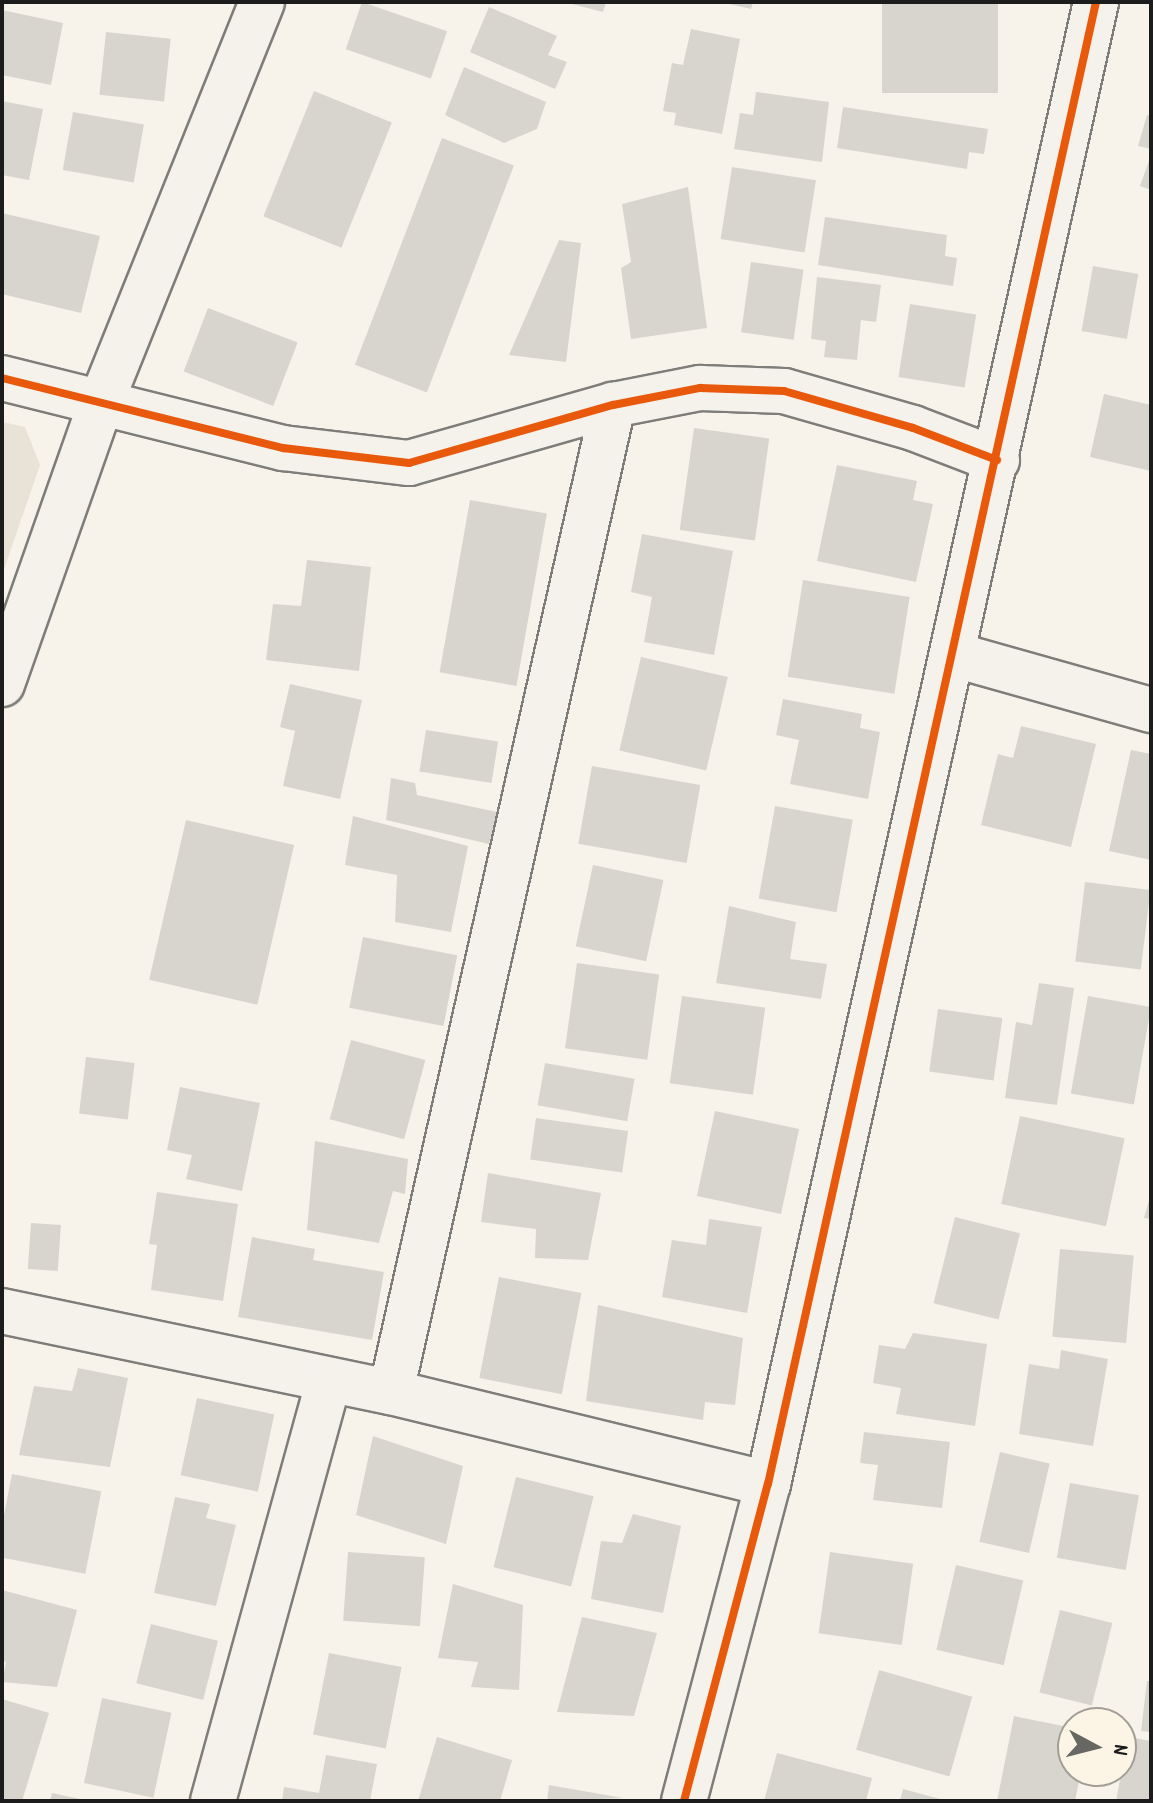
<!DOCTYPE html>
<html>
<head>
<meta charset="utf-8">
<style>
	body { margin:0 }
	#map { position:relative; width:1153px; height:1803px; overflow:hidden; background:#f7f3ea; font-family:Dekko,sans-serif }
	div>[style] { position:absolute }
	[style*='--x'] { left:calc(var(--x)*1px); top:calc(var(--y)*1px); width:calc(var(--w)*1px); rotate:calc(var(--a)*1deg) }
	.green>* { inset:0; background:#e8e2d7 }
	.building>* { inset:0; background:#d8d5cf; transform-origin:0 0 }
	.roads { filter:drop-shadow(2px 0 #7f7d79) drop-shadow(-2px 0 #7f7d79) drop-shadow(0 2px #7f7d79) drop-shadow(0 -2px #7f7d79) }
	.street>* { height:44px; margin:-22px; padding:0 22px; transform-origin:22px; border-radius:22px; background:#f5f2ec }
	.secondary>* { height:44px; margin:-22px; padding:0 22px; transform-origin:22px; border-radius:22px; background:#f5f2ec }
	.cycleway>* { height:8px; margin:-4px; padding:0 4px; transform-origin:4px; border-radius:4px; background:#e8590c }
	span { translate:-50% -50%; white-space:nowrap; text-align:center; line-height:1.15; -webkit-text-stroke:7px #fcf5e5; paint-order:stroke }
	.frame { position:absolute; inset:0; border:4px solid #1c1c1c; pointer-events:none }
	.north { position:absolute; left:1057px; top:1707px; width:80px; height:80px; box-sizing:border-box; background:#fcf5e5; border:2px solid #a29e95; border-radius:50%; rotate:97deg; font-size:22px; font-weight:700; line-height:32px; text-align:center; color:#1c1c1c }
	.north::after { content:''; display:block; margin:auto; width:28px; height:36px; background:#696764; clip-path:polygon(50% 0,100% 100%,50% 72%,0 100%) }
</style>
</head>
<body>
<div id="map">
	<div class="green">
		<div style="clip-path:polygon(2px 422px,25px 427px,40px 465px,2px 575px)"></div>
	</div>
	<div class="building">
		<div style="left:362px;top:2px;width:90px;height:50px;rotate:19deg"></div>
		<div style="clip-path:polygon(564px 2px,606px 2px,603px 12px)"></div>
		<div style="clip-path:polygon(721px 2px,753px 2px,751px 9px)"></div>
		<div style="left:882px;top:2px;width:116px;height:91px"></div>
		<div style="clip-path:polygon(489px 7px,557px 36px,548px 55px,567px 62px,555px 89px,470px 52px)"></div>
		<div style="clip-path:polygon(2px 10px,63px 23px,51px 85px,2px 75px)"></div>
		<div style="clip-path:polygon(691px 29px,740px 39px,722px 134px,674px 125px,676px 113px,663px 111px,672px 63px,683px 65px)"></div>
		<div style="left:106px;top:32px;width:65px;height:63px;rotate:6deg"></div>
		<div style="clip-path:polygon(464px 67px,546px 102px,537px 129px,504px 143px,445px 115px)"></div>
		<div style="left:314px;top:91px;width:84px;height:135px;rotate:22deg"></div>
		<div style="clip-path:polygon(756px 92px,829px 102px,822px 162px,734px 149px,740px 113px,753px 115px)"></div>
		<div style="clip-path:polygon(2px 101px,43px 109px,29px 180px,2px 175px)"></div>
		<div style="clip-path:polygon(843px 107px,988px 129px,984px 154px,969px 152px,967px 169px,837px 148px)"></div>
		<div style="left:73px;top:112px;width:72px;height:59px;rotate:10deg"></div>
		<div style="clip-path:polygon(1147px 115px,1151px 116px,1151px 149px,1138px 146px)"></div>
		<div style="left:442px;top:138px;width:77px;height:243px;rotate:21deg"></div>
		<div style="clip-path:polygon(1151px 155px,1151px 190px,1140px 186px)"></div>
		<div style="left:732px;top:167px;width:85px;height:73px;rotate:9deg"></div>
		<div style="clip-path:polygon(688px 187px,707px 328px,631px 339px,621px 268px,631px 262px,622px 204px)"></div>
		<div style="clip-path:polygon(2px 213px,100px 236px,81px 313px,2px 294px)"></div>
		<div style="clip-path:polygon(825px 217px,947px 235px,945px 256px,957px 258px,953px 286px,818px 265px)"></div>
		<div style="clip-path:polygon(559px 240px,581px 243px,566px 362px,509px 355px)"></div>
		<div style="left:751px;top:262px;width:53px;height:71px;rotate:8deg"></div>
		<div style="left:1093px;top:266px;width:46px;height:66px;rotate:10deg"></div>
		<div style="clip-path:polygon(817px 277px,881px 285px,876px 322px,861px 320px,857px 360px,824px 357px,826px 341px,811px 339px)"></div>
		<div style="left:910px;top:304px;width:67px;height:74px;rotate:9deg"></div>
		<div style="left:208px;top:308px;width:96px;height:68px;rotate:21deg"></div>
		<div style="clip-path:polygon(1104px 394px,1151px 405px,1151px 471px,1090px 457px)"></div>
		<div style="left:694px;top:428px;width:76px;height:103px;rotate:8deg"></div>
		<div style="clip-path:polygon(837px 465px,917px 481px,913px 500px,933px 504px,916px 582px,817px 561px)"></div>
		<div style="left:470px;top:500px;width:78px;height:175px;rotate:10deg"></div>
		<div style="clip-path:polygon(642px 534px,733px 551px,714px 655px,644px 642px,652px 597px,631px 592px)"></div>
		<div style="clip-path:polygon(307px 560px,371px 567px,359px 671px,266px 660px,273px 604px,301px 606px)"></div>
		<div style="left:803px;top:580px;width:108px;height:98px;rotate:9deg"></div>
		<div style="left:641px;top:657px;width:89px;height:96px;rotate:13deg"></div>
		<div style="clip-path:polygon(290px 684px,362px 700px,340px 799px,283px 786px,295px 731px,280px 727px)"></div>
		<div style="clip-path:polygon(783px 699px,862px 714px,860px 728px,880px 732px,868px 799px,790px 784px,799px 740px,776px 735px)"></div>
		<div style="clip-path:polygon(1021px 726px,1096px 744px,1071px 847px,981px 825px,998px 754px,1013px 758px)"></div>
		<div style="left:426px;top:730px;width:73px;height:42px;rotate:9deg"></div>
		<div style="clip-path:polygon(1131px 750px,1151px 754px,1151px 860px,1109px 851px)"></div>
		<div style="left:592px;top:766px;width:110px;height:79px;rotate:10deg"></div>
		<div style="clip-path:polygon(391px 778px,415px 783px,417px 795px,497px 812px,489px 844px,386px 820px)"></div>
		<div style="left:775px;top:806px;width:79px;height:94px;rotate:10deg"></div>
		<div style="clip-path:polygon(353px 816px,468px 846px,451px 932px,395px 922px,397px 875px,345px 865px)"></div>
		<div style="left:186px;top:820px;width:111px;height:164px;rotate:13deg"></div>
		<div style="left:593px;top:865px;width:72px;height:83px;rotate:12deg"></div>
		<div style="left:1085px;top:882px;width:66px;height:80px;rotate:7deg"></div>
		<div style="clip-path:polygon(729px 906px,796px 922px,790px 959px,827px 964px,821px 999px,716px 983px)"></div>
		<div style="left:363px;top:937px;width:96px;height:72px;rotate:11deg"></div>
		<div style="left:577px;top:963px;width:83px;height:86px;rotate:8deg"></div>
		<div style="clip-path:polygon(1039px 983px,1074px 988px,1057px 1105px,1005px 1098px,1016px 1022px,1032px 1025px)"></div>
		<div style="left:682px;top:996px;width:84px;height:88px;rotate:8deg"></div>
		<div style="left:1088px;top:996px;width:64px;height:99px;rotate:10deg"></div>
		<div style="left:938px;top:1009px;width:65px;height:63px;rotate:8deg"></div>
		<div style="left:351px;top:1040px;width:77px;height:82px;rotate:15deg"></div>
		<div style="left:86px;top:1057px;width:49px;height:57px;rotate:7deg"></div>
		<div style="left:545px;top:1063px;width:91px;height:43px;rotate:10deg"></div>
		<div style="clip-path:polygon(180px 1087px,260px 1103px,242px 1191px,186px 1179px,192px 1155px,167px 1150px)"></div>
		<div style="left:715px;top:1111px;width:86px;height:87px;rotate:12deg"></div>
		<div style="left:1020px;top:1116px;width:107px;height:90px;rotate:12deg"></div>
		<div style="left:536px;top:1118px;width:93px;height:42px;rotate:8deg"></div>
		<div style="clip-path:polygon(315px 1141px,408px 1159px,405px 1194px,393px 1191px,379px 1243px,307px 1230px)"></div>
		<div style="clip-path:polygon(488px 1173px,601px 1193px,588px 1260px,535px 1258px,536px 1229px,481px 1222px)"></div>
		<div style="clip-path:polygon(157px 1192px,238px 1204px,223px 1301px,151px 1290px,157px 1245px,149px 1244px)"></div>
		<div style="clip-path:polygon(1151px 1193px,1151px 1219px,1144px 1218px)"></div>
		<div style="left:955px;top:1217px;width:67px;height:89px;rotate:14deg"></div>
		<div style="clip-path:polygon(709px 1219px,762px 1227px,747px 1313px,662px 1297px,672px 1240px,706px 1245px)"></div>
		<div style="left:31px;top:1223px;width:30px;height:46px;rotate:4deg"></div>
		<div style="clip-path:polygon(252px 1237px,315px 1249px,313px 1260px,384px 1272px,372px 1340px,238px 1317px)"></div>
		<div style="left:1060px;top:1249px;width:74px;height:88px;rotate:5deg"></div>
		<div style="left:499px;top:1277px;width:84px;height:103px;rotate:11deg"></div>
		<div style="clip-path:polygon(598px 1305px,743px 1338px,735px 1405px,705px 1402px,703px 1420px,586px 1401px)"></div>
		<div style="clip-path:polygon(913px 1333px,987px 1344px,975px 1426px,896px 1414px,901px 1388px,873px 1383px,879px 1345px,905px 1349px)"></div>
		<div style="clip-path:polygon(1061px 1350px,1108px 1359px,1093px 1446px,1019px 1434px,1029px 1364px,1059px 1369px)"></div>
		<div style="clip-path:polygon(78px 1368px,128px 1378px,110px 1467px,19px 1455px,34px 1386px,72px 1391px)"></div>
		<div style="left:197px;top:1398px;width:79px;height:79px;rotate:12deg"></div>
		<div style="clip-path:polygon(864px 1432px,950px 1442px,942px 1508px,873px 1500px,878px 1465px,860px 1463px)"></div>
		<div style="clip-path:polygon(373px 1436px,463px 1466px,446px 1544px,356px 1515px)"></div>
		<div style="left:1000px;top:1452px;width:51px;height:92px;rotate:13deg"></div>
		<div style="left:12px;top:1474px;width:91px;height:84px;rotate:11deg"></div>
		<div style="left:516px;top:1477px;width:80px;height:93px;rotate:14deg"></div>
		<div style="left:1070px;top:1483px;width:70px;height:76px;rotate:10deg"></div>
		<div style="clip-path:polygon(175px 1497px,210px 1504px,206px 1518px,236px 1525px,216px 1606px,154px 1593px)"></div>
		<div style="clip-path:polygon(633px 1514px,681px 1526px,663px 1613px,591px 1599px,601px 1541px,622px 1543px)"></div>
		<div style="left:348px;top:1552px;width:77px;height:69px;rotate:4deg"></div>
		<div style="left:830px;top:1552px;width:84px;height:82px;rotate:8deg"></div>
		<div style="left:956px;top:1565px;width:69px;height:87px;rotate:13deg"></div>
		<div style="clip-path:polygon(453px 1584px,523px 1605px,519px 1690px,471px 1687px,478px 1662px,438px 1658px)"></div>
		<div style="clip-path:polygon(2px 1590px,77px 1610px,57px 1687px,2px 1682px,6px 1662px,2px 1661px)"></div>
		<div style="left:1060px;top:1610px;width:54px;height:85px;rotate:14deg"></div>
		<div style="clip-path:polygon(582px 1617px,657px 1633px,634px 1716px,557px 1712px)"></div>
		<div style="left:151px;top:1624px;width:69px;height:61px;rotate:14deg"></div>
		<div style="left:329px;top:1653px;width:74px;height:83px;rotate:11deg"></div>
		<div style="left:879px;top:1670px;width:97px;height:83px;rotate:16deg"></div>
		<div style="clip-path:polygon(1147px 1681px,1151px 1681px,1151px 1732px,1141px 1731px)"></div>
		<div style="left:102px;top:1698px;width:71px;height:87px;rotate:12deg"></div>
		<div style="clip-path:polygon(2px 1699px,49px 1713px,22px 1801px,2px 1801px)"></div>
		<div style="clip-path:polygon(1014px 1716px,1073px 1728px,1073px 1771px,1081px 1771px,1075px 1801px,997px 1801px)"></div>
		<div style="clip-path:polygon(437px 1737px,512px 1760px,500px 1801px,418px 1801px)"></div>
		<div style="clip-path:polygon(1128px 1737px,1151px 1741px,1151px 1801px,1116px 1801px)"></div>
		<div style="clip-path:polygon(777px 1753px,872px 1778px,866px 1801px,764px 1801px)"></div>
		<div style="clip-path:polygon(326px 1755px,377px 1764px,370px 1801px,282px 1801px,284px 1787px,319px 1793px)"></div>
		<div style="clip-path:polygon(549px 1785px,623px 1798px,547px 1801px)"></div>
		<div style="clip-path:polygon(903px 1789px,944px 1800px,944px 1801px,900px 1801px)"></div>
		<div style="clip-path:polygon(52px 1793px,85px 1800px,84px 1801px,50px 1801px)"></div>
	</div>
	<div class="roads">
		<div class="street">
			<div style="--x:2;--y:378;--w:290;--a:14"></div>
			<div style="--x:283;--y:448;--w:127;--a:6.8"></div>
			<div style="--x:409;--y:463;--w:212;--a:-15.9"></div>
			<div style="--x:613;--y:405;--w:89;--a:-11.1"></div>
			<div style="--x:700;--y:388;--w:84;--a:2"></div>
			<div style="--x:784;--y:391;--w:134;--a:16"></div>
			<div style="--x:913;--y:428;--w:90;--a:20.9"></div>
			<div style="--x:955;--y:655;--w:204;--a:15.7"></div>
			<div style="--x:2;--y:684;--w:301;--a:-70.6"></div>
			<div style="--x:102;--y:400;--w:429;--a:-68.1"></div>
			<div style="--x:2;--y:1311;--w:397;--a:11.8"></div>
			<div style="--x:391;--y:1392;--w:388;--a:13.7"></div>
			<div style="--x:391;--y:1392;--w:1012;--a:-77.32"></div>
			<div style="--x:213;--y:1801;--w:434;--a:-74.6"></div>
		</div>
		<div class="secondary">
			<div style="--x:684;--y:1801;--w:328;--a:-75.2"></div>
			<div style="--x:768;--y:1484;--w:1518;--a:-77.52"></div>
		</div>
	</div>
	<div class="cycleway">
		<div style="--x:2;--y:378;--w:290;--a:14"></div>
		<div style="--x:283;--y:448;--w:127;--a:6.8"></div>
		<div style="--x:409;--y:463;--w:212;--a:-15.9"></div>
		<div style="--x:613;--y:405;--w:89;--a:-11.1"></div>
		<div style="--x:700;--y:388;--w:84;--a:2"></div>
		<div style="--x:784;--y:391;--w:134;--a:16"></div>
		<div style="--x:913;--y:428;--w:90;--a:20.9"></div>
		<div style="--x:684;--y:1801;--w:328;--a:-75.2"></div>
		<div style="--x:768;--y:1484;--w:1518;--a:-77.52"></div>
	</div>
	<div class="frame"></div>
	<div class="north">N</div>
</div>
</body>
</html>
